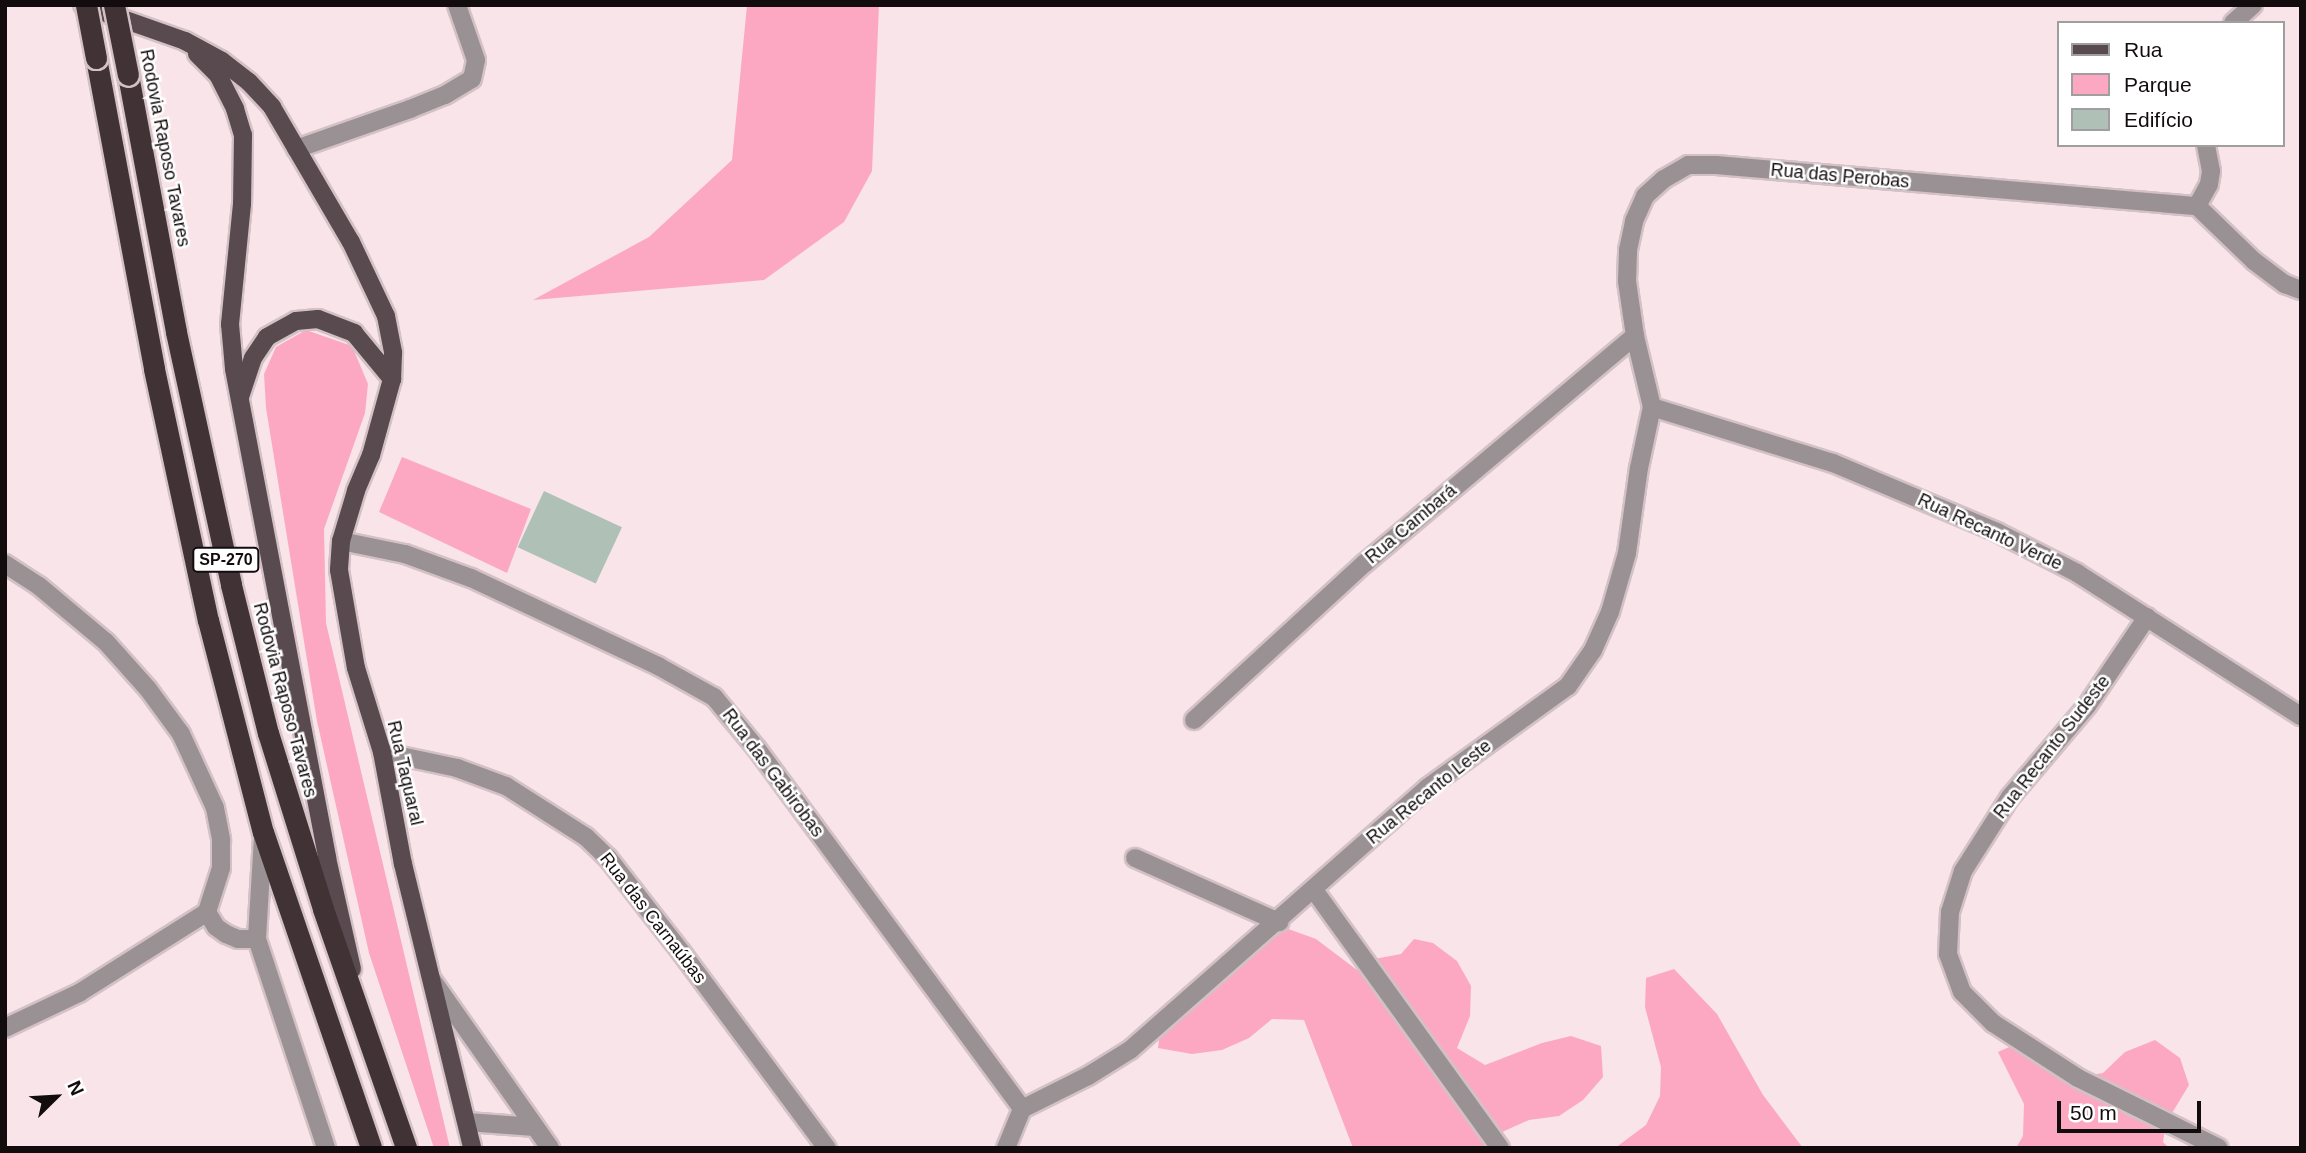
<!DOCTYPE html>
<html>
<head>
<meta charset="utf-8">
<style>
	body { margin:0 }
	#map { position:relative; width:2306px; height:1153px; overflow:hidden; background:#f8e4e9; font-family:Arial,sans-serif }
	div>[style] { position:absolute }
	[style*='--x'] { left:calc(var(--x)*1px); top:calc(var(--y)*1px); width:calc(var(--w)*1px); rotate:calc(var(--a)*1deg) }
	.green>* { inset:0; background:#fda8c2 }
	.building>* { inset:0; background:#afc0b7; transform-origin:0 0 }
	.roads { filter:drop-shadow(2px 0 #d3c1c6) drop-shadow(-2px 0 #d3c1c6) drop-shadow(0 2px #d3c1c6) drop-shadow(0 -2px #d3c1c6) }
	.minor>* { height:18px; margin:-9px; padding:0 9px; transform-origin:9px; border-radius:9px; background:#9a9194 }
	.major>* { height:18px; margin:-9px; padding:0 9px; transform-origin:9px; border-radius:9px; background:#584a4e }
	.highway>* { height:21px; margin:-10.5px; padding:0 10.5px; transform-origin:10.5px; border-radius:10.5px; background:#413236 }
	.bridges { filter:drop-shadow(2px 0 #d3c1c6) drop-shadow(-2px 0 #d3c1c6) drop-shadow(0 2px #d3c1c6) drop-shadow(0 -2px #d3c1c6) }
	.highway-bridge>* { height:21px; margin:-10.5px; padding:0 10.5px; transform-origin:10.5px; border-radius:10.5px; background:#413236 }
	span { translate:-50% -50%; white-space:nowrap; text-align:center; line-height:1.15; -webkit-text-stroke:5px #fff; paint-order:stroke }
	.shield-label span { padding:2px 5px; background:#fff; border:2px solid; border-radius:5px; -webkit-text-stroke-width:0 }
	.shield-label { font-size:16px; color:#130c0e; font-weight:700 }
	.street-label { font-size:18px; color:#130c0e }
	.frame { position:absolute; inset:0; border:7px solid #130c0e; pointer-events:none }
	.legend { position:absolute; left:2057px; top:21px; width:228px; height:126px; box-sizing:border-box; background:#fff; border:2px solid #a19e9f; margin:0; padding:9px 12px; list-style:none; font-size:21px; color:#130c0e }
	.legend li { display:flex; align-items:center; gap:14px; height:35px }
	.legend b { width:35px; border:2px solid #a19e9f }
	.north { position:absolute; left:21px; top:1062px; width:70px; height:70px; -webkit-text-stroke:5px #fff; paint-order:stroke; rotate:66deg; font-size:19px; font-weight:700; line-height:28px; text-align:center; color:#130c0e }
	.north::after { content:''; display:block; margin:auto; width:24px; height:32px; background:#130c0e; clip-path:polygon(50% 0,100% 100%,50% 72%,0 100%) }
	.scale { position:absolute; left:2057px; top:1101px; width:144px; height:32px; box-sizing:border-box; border:4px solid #130c0e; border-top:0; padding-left:9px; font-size:21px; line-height:24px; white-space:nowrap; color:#130c0e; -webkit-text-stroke:5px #fff; paint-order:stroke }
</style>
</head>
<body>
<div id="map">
	<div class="green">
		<div style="clip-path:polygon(747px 5px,879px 5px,872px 171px,844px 222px,764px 280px,533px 300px,649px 237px,732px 160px)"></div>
		<div style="clip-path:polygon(306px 330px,352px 346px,368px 384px,365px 413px,324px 529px,326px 623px,450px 1148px,434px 1148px,369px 953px,317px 721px,266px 408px,264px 374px,276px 347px)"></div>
		<div style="clip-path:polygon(402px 457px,531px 509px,507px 573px,379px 512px)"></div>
		<div style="clip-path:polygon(1280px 926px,1316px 939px,1357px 970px,1374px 959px,1401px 954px,1414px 939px,1433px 943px,1457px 961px,1471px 986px,1470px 1016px,1457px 1048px,1485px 1065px,1542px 1043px,1571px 1036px,1601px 1046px,1603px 1077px,1583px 1100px,1559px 1116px,1529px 1120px,1502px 1132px,1501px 1148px,1353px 1148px,1304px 1020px,1272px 1019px,1249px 1038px,1222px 1050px,1192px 1054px,1158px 1048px,1160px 1034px,1196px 984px,1192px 981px,1213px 962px)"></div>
		<div style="clip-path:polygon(1674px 969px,1717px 1014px,1763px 1095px,1803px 1148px,1615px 1148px,1646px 1125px,1660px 1096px,1661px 1067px,1645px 1007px,1646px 978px)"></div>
		<div style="clip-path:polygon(2025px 1040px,2073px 1078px,2103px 1073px,2125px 1052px,2155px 1040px,2180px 1058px,2189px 1085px,2166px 1123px,2163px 1142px,2168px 1147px,2178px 1148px,2016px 1148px,2023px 1136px,2024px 1104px,1998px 1052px)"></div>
	</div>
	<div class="building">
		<div style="left:544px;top:491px;width:86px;height:62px;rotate:25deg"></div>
	</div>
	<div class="roads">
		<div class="minor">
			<div style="--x:2233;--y:23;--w:27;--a:-42"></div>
			<div style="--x:296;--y:149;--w:121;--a:-19.3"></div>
			<div style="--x:410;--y:109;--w:38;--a:-22"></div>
			<div style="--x:445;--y:95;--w:31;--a:-31"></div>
			<div style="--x:472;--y:79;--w:19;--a:-78"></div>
			<div style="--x:476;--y:60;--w:58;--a:-109.1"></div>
			<div style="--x:2197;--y:206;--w:79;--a:44"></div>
			<div style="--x:2254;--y:261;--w:39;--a:37"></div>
			<div style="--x:2285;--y:284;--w:17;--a:21"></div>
			<div style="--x:2197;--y:206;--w:25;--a:-61"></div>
			<div style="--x:2209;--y:184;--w:13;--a:-81"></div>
			<div style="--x:2211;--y:171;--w:26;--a:-101"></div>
			<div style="--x:1652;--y:407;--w:189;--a:17.2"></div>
			<div style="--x:1833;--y:463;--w:178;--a:22.8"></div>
			<div style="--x:1997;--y:532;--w:90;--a:27.1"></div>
			<div style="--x:2077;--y:573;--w:266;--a:32.6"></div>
			<div style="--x:341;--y:541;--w:65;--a:11.5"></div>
			<div style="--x:405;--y:554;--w:70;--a:20"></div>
			<div style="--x:471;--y:578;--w:207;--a:25.2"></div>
			<div style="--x:658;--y:666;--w:64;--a:29"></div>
			<div style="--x:714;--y:697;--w:67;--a:50.4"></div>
			<div style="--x:757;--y:749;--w:447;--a:53.6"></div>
			<div style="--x:5;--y:564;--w:40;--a:32.9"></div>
			<div style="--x:39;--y:586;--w:87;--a:39.9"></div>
			<div style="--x:106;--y:642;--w:63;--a:48.2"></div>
			<div style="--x:148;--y:689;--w:56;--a:53.7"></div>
			<div style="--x:181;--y:734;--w:81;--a:65.3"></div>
			<div style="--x:215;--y:808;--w:33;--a:79"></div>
			<div style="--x:221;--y:840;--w:28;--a:90"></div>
			<div style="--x:221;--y:868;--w:46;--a:107.7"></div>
			<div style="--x:2147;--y:617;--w:107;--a:124"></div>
			<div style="--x:2087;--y:706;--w:119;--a:130.2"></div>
			<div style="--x:2010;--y:797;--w:88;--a:122.4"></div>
			<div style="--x:1963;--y:871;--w:43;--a:107.6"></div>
			<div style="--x:1950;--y:912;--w:42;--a:92.7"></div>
			<div style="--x:1948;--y:954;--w:40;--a:69.8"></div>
			<div style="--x:1962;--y:992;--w:44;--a:45"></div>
			<div style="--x:1993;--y:1023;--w:101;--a:32.9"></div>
			<div style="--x:2078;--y:1078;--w:157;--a:26.4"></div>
			<div style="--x:1194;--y:720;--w:232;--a:-42.6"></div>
			<div style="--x:1365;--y:563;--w:353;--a:-40.1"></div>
			<div style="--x:382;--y:752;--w:77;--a:12"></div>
			<div style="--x:457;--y:768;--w:52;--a:20.2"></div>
			<div style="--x:506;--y:786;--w:95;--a:32.5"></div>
			<div style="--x:586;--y:837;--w:30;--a:44"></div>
			<div style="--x:608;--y:858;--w:120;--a:52.1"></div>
			<div style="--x:682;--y:953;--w:243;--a:53.4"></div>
			<div style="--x:263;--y:837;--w:102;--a:93.4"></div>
			<div style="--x:257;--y:939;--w:220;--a:71.7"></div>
			<div style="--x:1135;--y:858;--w:158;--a:24"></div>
			<div style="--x:1314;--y:890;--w:318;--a:54.2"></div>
			<div style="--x:207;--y:912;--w:17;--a:59"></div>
			<div style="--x:216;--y:927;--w:12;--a:35"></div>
			<div style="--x:226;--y:934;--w:13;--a:23"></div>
			<div style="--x:238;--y:939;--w:19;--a:0"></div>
			<div style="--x:432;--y:980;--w:205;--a:54.9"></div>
			<div style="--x:5;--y:1028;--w:82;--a:-25.3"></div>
			<div style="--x:79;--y:993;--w:151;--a:-32.3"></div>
			<div style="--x:1022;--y:1109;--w:74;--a:-26.6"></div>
			<div style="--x:1088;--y:1076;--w:49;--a:-31.8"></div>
			<div style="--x:1130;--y:1050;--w:396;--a:-41.4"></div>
			<div style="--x:1427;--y:788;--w:174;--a:-35.9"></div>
			<div style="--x:1568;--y:686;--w:44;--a:-55.2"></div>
			<div style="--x:1593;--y:650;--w:42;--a:-65.9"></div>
			<div style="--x:1610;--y:612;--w:61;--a:-73.9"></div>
			<div style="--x:1627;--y:553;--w:86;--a:-82"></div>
			<div style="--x:1639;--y:468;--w:62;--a:-78"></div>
			<div style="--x:1652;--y:407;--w:73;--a:-103.5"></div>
			<div style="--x:1635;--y:336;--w:56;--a:-98.3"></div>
			<div style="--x:1627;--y:281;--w:31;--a:-88"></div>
			<div style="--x:1628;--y:250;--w:30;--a:-78"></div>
			<div style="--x:1634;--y:221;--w:27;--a:-66"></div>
			<div style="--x:1645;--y:196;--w:25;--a:-42"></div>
			<div style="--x:1664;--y:179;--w:28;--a:-30"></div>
			<div style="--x:1688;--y:165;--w:28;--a:0"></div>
			<div style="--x:1716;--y:165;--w:483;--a:4.9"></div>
			<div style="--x:467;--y:1122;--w:68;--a:4.2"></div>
			<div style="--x:1006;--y:1148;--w:42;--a:-67.7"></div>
		</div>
		<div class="major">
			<div style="--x:83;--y:5;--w:108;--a:19.4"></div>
			<div style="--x:185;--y:41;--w:42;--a:28.4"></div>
			<div style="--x:222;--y:61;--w:34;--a:38"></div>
			<div style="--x:249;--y:82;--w:34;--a:47"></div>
			<div style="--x:272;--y:107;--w:156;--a:59.7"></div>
			<div style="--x:351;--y:242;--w:82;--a:64.7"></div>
			<div style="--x:386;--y:316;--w:38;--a:79"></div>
			<div style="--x:393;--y:353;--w:26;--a:92"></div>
			<div style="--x:392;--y:379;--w:79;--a:105.4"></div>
			<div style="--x:371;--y:455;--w:39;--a:113"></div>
			<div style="--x:356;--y:491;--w:52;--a:106.7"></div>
			<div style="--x:341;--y:541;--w:29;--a:94"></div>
			<div style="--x:339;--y:570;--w:99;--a:80.2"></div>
			<div style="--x:356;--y:668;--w:88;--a:72.8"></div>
			<div style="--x:382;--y:752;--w:114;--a:79.4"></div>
			<div style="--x:403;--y:864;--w:292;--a:76.3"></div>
			<div style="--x:197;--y:54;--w:30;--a:45"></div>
			<div style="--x:218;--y:75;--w:38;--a:63"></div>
			<div style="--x:235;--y:109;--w:27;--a:73"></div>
			<div style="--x:243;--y:135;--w:69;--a:90.8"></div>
			<div style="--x:242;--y:204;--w:121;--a:95.7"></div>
			<div style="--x:230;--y:324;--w:45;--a:84.9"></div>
			<div style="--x:234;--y:369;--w:498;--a:79.2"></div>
			<div style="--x:327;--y:858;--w:114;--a:77.3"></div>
			<div style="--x:240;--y:397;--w:41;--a:-71.6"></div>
			<div style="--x:253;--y:358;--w:25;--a:-56"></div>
			<div style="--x:267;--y:337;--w:33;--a:-29"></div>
			<div style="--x:296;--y:321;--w:22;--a:-5"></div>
			<div style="--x:318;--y:319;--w:39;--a:21"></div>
			<div style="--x:354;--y:333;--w:60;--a:50.4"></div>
		</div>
		<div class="highway">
			<div style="--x:96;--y:58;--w:316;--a:79.4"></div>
			<div style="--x:154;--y:369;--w:257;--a:77.9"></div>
			<div style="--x:208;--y:620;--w:219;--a:75.5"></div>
			<div style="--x:263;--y:832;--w:334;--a:71.1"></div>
			<div style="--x:128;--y:75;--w:261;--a:79.4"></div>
			<div style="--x:176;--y:332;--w:259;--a:77.7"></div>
			<div style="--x:231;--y:585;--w:153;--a:76"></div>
			<div style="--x:268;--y:733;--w:184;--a:72.6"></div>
			<div style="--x:323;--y:909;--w:253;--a:70.8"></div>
		</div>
	</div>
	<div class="bridges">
		<div class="highway-bridge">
			<div style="--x:86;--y:5;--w:54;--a:79.3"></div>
			<div style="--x:114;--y:5;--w:71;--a:78.7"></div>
		</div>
	</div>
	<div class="shield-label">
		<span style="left:226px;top:560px">SP-270</span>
	</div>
	<div class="street-label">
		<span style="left:165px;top:148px;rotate:79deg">Rodovia Raposo Tavares</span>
		<span style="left:1840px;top:176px;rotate:5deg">Rua das Perobas</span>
		<span style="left:1411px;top:524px;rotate:-40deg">Rua Cambará</span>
		<span style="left:1990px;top:532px;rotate:25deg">Rua Recanto Verde</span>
		<span style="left:285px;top:700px;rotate:75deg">Rodovia Raposo Tavares</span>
		<span style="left:2052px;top:747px;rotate:-52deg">Rua Recanto Sudeste</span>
		<span style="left:405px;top:773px;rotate:77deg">Rua Taquaral</span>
		<span style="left:773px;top:773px;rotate:53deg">Rua das Gabirobas</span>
		<span style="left:1429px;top:792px;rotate:-39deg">Rua Recanto Leste</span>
		<span style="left:653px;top:918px;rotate:52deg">Rua das Carnaúbas</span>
	</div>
	<div class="frame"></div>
	<ul class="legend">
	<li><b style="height:9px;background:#584a4e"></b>Rua</li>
	<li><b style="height:19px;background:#fda8c2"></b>Parque</li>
	<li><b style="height:19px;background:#afc0b7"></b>Edifício</li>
	</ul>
	<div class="north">N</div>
	<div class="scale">50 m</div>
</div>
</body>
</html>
